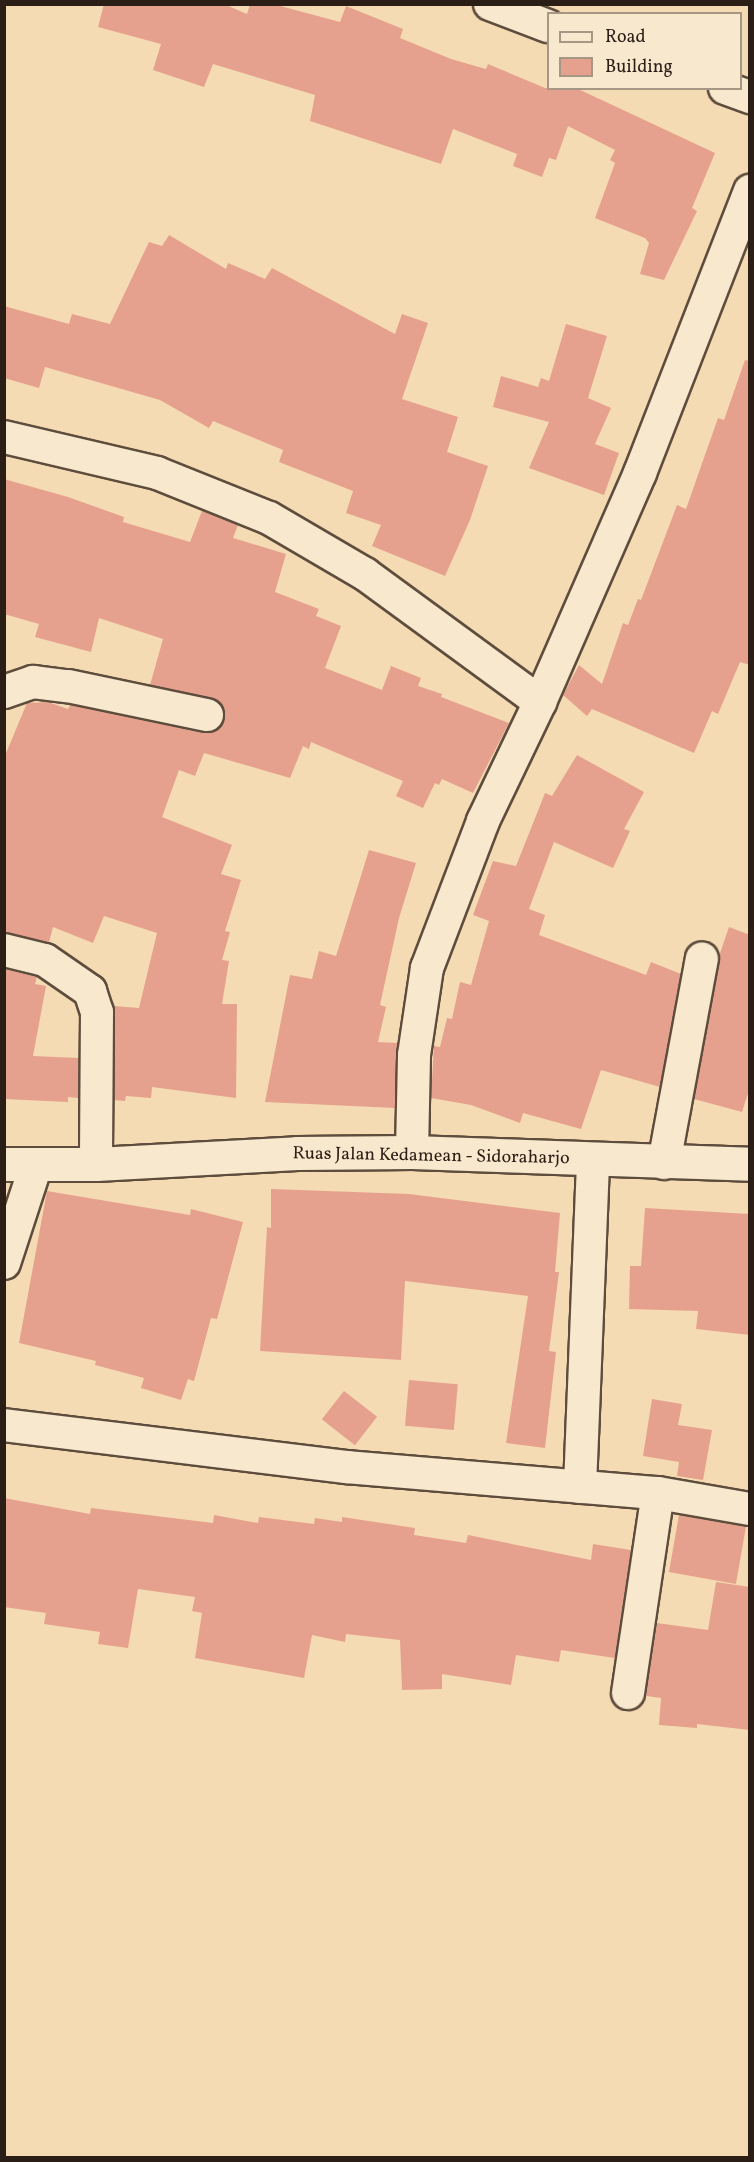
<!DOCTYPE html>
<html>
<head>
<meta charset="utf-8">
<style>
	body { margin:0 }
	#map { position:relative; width:754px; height:2162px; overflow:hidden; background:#f5dbb3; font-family:Vollkorn,serif }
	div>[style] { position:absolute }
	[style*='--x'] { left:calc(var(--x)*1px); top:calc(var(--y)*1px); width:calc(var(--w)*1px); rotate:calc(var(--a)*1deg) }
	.building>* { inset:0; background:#e6a18e; transform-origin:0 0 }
	.roads { filter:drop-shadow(2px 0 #5e4d3d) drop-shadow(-2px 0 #5e4d3d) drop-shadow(0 2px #5e4d3d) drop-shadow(0 -2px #5e4d3d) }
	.minor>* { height:32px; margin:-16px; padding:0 16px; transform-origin:16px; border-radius:16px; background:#f8e8ce }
	.secondary>* { height:33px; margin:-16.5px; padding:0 16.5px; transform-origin:16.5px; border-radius:16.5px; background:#f8e8ce }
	span { translate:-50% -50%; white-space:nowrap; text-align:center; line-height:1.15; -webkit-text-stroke:5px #f8e8ce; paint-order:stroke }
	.street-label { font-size:18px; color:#2b1e16 }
	.frame { position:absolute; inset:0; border:6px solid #2b1e16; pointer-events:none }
	.legend { position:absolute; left:547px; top:12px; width:195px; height:78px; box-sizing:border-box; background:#f8e8ce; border:2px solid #a69784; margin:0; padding:8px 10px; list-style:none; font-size:18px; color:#2b1e16 }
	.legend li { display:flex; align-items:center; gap:12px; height:30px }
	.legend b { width:30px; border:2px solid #a69784 }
</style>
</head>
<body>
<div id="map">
	<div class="building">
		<div style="clip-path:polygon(104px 4px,224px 4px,247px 14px,250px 4px,273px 4px,340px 22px,346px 6px,403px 29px,400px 38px,451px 59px,486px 69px,488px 64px,545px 88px,576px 88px,715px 153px,692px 208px,697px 211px,664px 280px,640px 274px,649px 243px,645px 238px,595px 218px,615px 163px,610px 160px,615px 150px,568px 126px,556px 160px,549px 158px,542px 177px,513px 166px,517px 154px,453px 129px,441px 164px,310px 121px,315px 95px,213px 64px,204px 87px,153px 70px,161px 44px,98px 27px)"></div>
		<div style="clip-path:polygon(169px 235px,226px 269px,228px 263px,265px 279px,272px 268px,395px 334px,402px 314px,428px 323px,402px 399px,458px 417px,447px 452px,488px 466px,470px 520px,445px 576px,372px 546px,381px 525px,346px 513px,353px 491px,279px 462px,283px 450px,213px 421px,209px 428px,160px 400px,45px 367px,39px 388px,4px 378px,4px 306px,69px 324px,72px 314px,110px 324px,149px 242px,162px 246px)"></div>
		<div style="clip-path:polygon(566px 324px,607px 336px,588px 398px,611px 408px,595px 444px,619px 453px,604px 495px,529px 468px,549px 422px,493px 407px,501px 376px,538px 387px,541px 378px,549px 381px)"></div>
		<div style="clip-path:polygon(745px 360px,750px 361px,750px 665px,740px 662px,718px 714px,712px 711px,694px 753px,592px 709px,587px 716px,563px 695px,579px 665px,602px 684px,623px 623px,628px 625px,638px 599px,641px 600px,677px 505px,686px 509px,718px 418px,724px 420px)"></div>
		<div style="clip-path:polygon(4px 479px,68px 497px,124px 517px,123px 522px,190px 542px,202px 511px,238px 525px,233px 538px,286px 554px,275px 592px,319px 609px,316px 616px,341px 626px,325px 668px,382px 690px,391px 666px,421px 678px,418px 686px,442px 694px,441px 697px,509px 723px,473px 793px,442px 779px,439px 785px,435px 783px,423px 808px,396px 796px,403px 781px,311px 742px,309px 749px,303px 746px,290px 778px,204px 753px,195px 776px,179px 770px,162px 817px,232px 845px,221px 874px,241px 880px,225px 931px,230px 932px,222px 960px,229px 961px,222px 1004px,237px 1004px,236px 1098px,152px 1087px,151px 1098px,126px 1096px,125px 1101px,114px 1100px,114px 1006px,139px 1008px,157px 933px,104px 916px,93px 943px,53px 927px,49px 942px,4px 933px,4px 758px,27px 703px,48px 702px,68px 709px,70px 705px,204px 733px,220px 727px,225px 718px,224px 709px,211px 698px,150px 685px,163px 639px,99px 618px,91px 652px,35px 637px,39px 624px,4px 614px)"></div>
		<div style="clip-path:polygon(577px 755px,644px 792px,624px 829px,630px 831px,613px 868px,554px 842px,529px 909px,545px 915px,539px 935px,646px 975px,651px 962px,681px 974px,660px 1087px,601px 1070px,581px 1129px,523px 1113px,520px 1123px,471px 1105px,431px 1098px,434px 1046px,440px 1047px,447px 1018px,452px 1019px,460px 982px,471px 985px,489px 921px,473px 915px,493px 861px,516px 866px,545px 793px,552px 796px)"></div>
		<div style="clip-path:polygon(369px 850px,416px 863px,399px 918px,380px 1005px,386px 1007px,378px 1042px,398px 1043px,395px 1108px,265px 1102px,290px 975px,312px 979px,319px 951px,336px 956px)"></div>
		<div style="clip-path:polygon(729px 927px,750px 935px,750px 1087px,742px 1112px,694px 1099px,719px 956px)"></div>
		<div style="clip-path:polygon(4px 969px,37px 977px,35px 984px,46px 986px,33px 1056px,79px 1058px,78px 1098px,68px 1097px,68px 1102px,4px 1099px)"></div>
		<div style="clip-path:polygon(271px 1189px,409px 1194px,560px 1213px,555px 1272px,559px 1272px,549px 1351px,556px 1352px,545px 1448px,506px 1443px,528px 1296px,405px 1281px,401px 1360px,260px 1351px,267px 1227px,271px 1228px)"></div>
		<div style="clip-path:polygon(47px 1191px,190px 1215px,191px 1209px,243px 1222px,217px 1319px,211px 1318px,194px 1381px,188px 1379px,181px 1400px,141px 1388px,144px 1378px,95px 1365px,96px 1361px,19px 1343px)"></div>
		<div style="clip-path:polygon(645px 1208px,750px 1214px,750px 1335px,696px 1329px,698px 1311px,629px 1309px,630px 1266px,641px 1266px)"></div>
		<div style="left:409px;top:1380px;width:49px;height:46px;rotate:5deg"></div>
		<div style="left:344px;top:1391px;width:42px;height:36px;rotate:38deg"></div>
		<div style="clip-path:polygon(652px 1399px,682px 1404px,678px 1425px,712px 1430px,703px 1480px,677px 1476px,679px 1462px,643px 1456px)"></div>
		<div style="clip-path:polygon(4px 1498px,90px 1514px,91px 1508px,213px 1523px,214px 1515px,258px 1523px,259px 1517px,314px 1524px,315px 1518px,342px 1522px,342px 1517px,415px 1528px,414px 1535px,466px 1543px,468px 1535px,591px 1560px,593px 1544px,631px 1550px,615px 1658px,561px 1650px,559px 1662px,516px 1655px,511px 1685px,442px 1674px,442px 1689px,402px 1690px,400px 1640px,346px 1634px,345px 1642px,312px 1635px,304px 1678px,195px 1658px,202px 1613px,192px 1611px,195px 1597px,138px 1589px,128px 1648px,98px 1644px,100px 1632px,44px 1624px,46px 1613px,4px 1607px)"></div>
		<div style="left:679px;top:1515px;width:68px;height:58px;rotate:10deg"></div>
		<div style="clip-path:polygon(716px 1582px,750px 1587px,750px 1730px,697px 1724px,697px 1728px,659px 1725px,661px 1698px,646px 1696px,657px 1623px,708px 1630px)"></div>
	</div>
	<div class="roads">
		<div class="minor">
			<div style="--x:490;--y:4;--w:62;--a:20.8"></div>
			<div style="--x:725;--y:88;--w:27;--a:20"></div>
			<div style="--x:4;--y:437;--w:157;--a:13.2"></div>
			<div style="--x:157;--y:473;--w:121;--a:21.9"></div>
			<div style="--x:269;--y:518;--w:111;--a:30.3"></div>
			<div style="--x:365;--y:574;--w:217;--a:36.2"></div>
			<div style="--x:4;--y:692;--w:31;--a:-19"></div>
			<div style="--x:33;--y:682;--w:35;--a:7"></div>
			<div style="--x:68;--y:686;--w:142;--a:11.8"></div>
			<div style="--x:4;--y:950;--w:42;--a:13.7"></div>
			<div style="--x:45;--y:960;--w:55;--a:34.6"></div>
			<div style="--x:90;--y:991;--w:22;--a:72"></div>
			<div style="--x:97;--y:1012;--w:152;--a:90.4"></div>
			<div style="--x:412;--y:1152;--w:97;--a:-88.8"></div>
			<div style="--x:414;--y:1055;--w:88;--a:-81.5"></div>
			<div style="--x:427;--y:968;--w:157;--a:-69.1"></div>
			<div style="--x:483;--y:821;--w:132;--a:-64.4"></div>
			<div style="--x:540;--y:702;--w:250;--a:-66.4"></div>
			<div style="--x:640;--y:473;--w:303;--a:-68.7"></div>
			<div style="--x:664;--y:1163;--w:208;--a:-79.5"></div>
			<div style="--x:4;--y:1263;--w:103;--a:-71.9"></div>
			<div style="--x:4;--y:1425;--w:345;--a:7"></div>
			<div style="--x:346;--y:1467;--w:313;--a:4.8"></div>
			<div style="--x:658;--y:1493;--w:93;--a:9.9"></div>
			<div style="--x:580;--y:1487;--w:326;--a:-87.7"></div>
			<div style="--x:628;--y:1693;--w:202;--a:-81.5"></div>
		</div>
		<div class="secondary">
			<div style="--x:4;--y:1164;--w:92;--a:0"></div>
			<div style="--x:96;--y:1164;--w:201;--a:-3.1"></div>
			<div style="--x:297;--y:1153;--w:115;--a:-0.5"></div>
			<div style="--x:412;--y:1152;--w:338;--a:2"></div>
		</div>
	</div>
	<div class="street-label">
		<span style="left:431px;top:1157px;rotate:1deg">Ruas Jalan Kedamean - Sidoraharjo</span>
	</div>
	<div class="frame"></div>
	<ul class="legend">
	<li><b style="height:8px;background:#f8e8ce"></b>Road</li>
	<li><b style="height:16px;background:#e6a18e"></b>Building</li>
	</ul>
</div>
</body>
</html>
